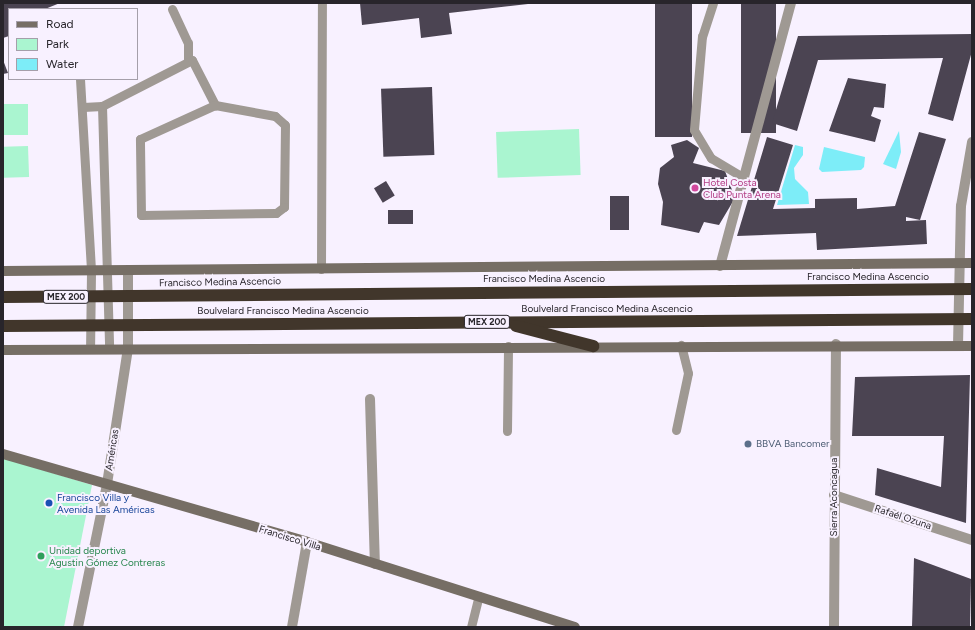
<!DOCTYPE html>
<html>
<head>
<meta charset="utf-8">
<style>
	body { margin:0 }
	#map { position:relative; width:975px; height:630px; overflow:hidden; background:#f8f1ff; font-family:Figtree,sans-serif }
	div>[style] { position:absolute }
	[style*='--x'] { left:calc(var(--x)*1px); top:calc(var(--y)*1px); width:calc(var(--w)*1px); rotate:calc(var(--a)*1deg) }
	.green>* { inset:0; background:#aaf5d0; transform-origin:0 0 }
	.water>* { inset:0; background:#7dedf8 }
	.building>* { inset:0; background:#4b4452; transform-origin:0 0 }
	.lane>* { height:9px; margin:-4.5px; padding:0 4.5px; transform-origin:4.5px; border-radius:4.5px; background:#9f9993 }
	.street>* { height:10px; margin:-5px; padding:0 5px; transform-origin:5px; border-radius:5px; background:#9f9993 }
	.secondary>* { height:10px; margin:-5px; padding:0 5px; transform-origin:5px; border-radius:5px; background:#766e65 }
	.highway>* { height:12px; margin:-6px; padding:0 6px; transform-origin:6px; border-radius:6px; background:#41362b }
	.dots>* { width:11px; height:11px; translate:-50% -50%; box-sizing:border-box; border:2px solid #f8f1ff; border-radius:50% }
	span { translate:-50% -50%; white-space:nowrap; text-align:center; line-height:1.15; -webkit-text-stroke:4px #f8f1ff; paint-order:stroke }
	.shield-label span { padding:1px 3px; background:#f8f1ff; border:1px solid; border-radius:3px; -webkit-text-stroke-width:0 }
	.shield-label { font-size:9px; color:#28252b; font-weight:700 }
	.hotel-label { font-size:10px; color:#b23c85 }
	.left { translate:0 -50%; text-align:left }
	.street-label { font-size:10px; color:#28252b }
	.service-label { font-size:10px; color:#4e5e75 }
	.transit-label { font-size:10px; color:#164399 }
	.leisure-label { font-size:10px; color:#27864d }
	.frame { position:absolute; inset:0; border:4px solid #28252b; pointer-events:none }
	.legend { position:absolute; left:8px; top:8px; width:130px; height:72px; box-sizing:border-box; background:#f8f1ff; border:1px solid #a59faa; margin:0; padding:5px 7px; list-style:none; font-size:12px; color:#28252b }
	.legend li { display:flex; align-items:center; gap:8px; height:20px }
	.legend b { width:20px; border:1px solid #a59faa }
</style>
</head>
<body>
<div id="map">
	<div class="green">
		<div style="left:3px;top:104px;width:25px;height:31px"></div>
		<div style="left:579px;top:129px;width:46px;height:83px;rotate:88deg"></div>
		<div style="left:28px;top:146px;width:31px;height:25px;rotate:88deg"></div>
		<div style="clip-path:polygon(3px 458px,92px 485px,64px 627px,3px 627px)"></div>
	</div>
	<div class="water">
		<div style="clip-path:polygon(899px 131px,901px 152px,896px 169px,883px 164px)"></div>
		<div style="clip-path:polygon(795px 145px,803px 147px,803px 155px,794px 168px,795px 179px,808px 192px,809px 204px,777px 205px)"></div>
		<div style="clip-path:polygon(824px 147px,865px 157px,864px 167px,861px 170px,822px 172px,819px 169px)"></div>
	</div>
	<div class="building">
		<div style="clip-path:polygon(3px 3px,60px 3px,45px 9px,9px 9px,9px 36px,3px 38px)"></div>
		<div style="clip-path:polygon(360px 3px,528px 3px,528px 4px,449px 13px,452px 34px,421px 38px,419px 18px,362px 25px)"></div>
		<div style="left:655px;top:3px;width:37px;height:134px"></div>
		<div style="left:741px;top:3px;width:35px;height:130px"></div>
		<div style="clip-path:polygon(972px 34px,972px 51px,953px 121px,928px 114px,943px 58px,818px 60px,797px 131px,772px 123px,798px 36px)"></div>
		<div style="clip-path:polygon(3px 60px,8px 73px,3px 74px)"></div>
		<div style="clip-path:polygon(848px 78px,886px 84px,884px 108px,874px 107px,871px 116px,881px 120px,875px 142px,829px 131px)"></div>
		<div style="left:432px;top:87px;width:68px;height:51px;rotate:88deg"></div>
		<div style="clip-path:polygon(919px 132px,946px 139px,920px 220px,906px 217px,906px 221px,926px 220px,927px 244px,817px 250px,816px 233px,737px 236px,767px 137px,793px 145px,773px 209px,815px 208px,815px 199px,857px 198px,857px 209px,895px 206px)"></div>
		<div style="clip-path:polygon(687px 140px,699px 148px,693px 163px,725px 171px,735px 198px,719px 225px,704px 222px,699px 233px,661px 225px,663px 202px,658px 184px,660px 168px,674px 157px,671px 145px)"></div>
		<div style="left:386px;top:181px;width:17px;height:14px;rotate:59deg"></div>
		<div style="left:610px;top:196px;width:19px;height:34px"></div>
		<div style="left:388px;top:210px;width:25px;height:14px"></div>
		<div style="clip-path:polygon(970px 375px,966px 523px,875px 495px,877px 468px,941px 487px,944px 436px,852px 436px,855px 377px)"></div>
		<div style="clip-path:polygon(914px 558px,971px 579px,970px 627px,912px 627px)"></div>
	</div>
	<div class="lane">
		<div style="--x:713;--y:3;--w:35;--a:108"></div>
		<div style="--x:702;--y:36;--w:94;--a:94.9"></div>
		<div style="--x:694;--y:130;--w:33;--a:59"></div>
		<div style="--x:711;--y:158;--w:39;--a:31"></div>
		<div style="--x:172;--y:9;--w:38;--a:65"></div>
		<div style="--x:188;--y:43;--w:18;--a:90"></div>
		<div style="--x:80;--y:79;--w:193;--a:86.7"></div>
		<div style="--x:91;--y:272;--w:77;--a:90.7"></div>
		<div style="--x:102;--y:106;--w:242;--a:88.3"></div>
		<div style="--x:83;--y:107;--w:19;--a:-3"></div>
		<div style="--x:102;--y:106;--w:101;--a:-27.1"></div>
		<div style="--x:192;--y:60;--w:51;--a:62.9"></div>
		<div style="--x:215;--y:105;--w:61;--a:10.4"></div>
		<div style="--x:275;--y:116;--w:13;--a:42"></div>
		<div style="--x:285;--y:125;--w:82;--a:90.7"></div>
		<div style="--x:284;--y:207;--w:10;--a:143"></div>
		<div style="--x:276;--y:213;--w:135;--a:179.2"></div>
		<div style="--x:141;--y:215;--w:76;--a:-90.8"></div>
		<div style="--x:140;--y:139;--w:82;--a:-24.4"></div>
		<div style="--x:321;--y:269;--w:266;--a:-89.8"></div>
		<div style="--x:676;--y:430;--w:58;--a:-78.1"></div>
		<div style="--x:688;--y:373;--w:29;--a:-104"></div>
		<div style="--x:507;--y:431;--w:85;--a:-89.3"></div>
		<div style="--x:471;--y:627;--w:32;--a:-76"></div>
	</div>
	<div class="street">
		<div style="--x:720;--y:266;--w:272;--a:-74.9"></div>
		<div style="--x:958;--y:346;--w:140;--a:-88.8"></div>
		<div style="--x:961;--y:206;--w:65;--a:-80.2"></div>
		<div style="--x:370;--y:399;--w:165;--a:88.3"></div>
		<div style="--x:834;--y:495;--w:145;--a:18.1"></div>
		<div style="--x:78;--y:627;--w:146;--a:-78.5"></div>
		<div style="--x:107;--y:484;--w:138;--a:-81.2"></div>
		<div style="--x:128;--y:348;--w:76;--a:-90"></div>
		<div style="--x:292;--y:627;--w:86;--a:-80"></div>
		<div style="--x:834;--y:627;--w:283;--a:-89.6"></div>
	</div>
	<div class="secondary">
		<div style="--x:3;--y:271;--w:969;--a:-0.47"></div>
		<div style="--x:3;--y:350;--w:969;--a:-0.24"></div>
		<div style="--x:3;--y:454;--w:316;--a:16.1"></div>
		<div style="--x:307;--y:542;--w:281;--a:17.6"></div>
	</div>
	<div class="highway">
		<div style="--x:3;--y:297;--w:969;--a:-0.47"></div>
		<div style="--x:3;--y:326;--w:969;--a:-0.41"></div>
		<div style="--x:516;--y:326;--w:80;--a:14.6"></div>
	</div>
	<div class="dots">
		<div style="left:695px;top:188px;background:#d1479c"></div>
		<div style="left:748px;top:444px;background:#5c6f8a"></div>
		<div style="left:49px;top:503px;background:#1a4fb4"></div>
		<div style="left:41px;top:556px;background:#2e9e5b"></div>
	</div>
	<div class="shield-label">
		<span style="left:66px;top:297px">MEX 200</span>
		<span style="left:487px;top:322px">MEX 200</span>
	</div>
	<div class="hotel-label">
		<span class="left" style="left:703px;top:188px">Hotel Costa<br>Club Punta Arena</span>
	</div>
	<div class="street-label">
		<span style="left:868px;top:277px">Francisco Medina Ascencio</span>
		<span style="left:544px;top:279px">Francisco Medina Ascencio</span>
		<span style="left:220px;top:282px;rotate:-1deg">Francisco Medina Ascencio</span>
		<span style="left:607px;top:309px">Boulvelard Francisco Medina Ascencio</span>
		<span style="left:283px;top:311px">Boulvelard Francisco Medina Ascencio</span>
		<span style="left:112px;top:450px;rotate:-81deg">Américas</span>
		<span style="left:834px;top:497px;rotate:-90deg">Sierra Aconcagua</span>
		<span style="left:903px;top:517px;rotate:18deg">Rafaél Ozuna</span>
		<span style="left:290px;top:538px;rotate:17deg">Francisco Villa</span>
	</div>
	<div class="service-label">
		<span class="left" style="left:756px;top:444px">BBVA Bancomer</span>
	</div>
	<div class="transit-label">
		<span class="left" style="left:57px;top:503px">Francisco Villa y<br>Avenida Las Américas</span>
	</div>
	<div class="leisure-label">
		<span class="left" style="left:49px;top:556px">Unidad deportiva<br>Agustin Gómez Contreras</span>
	</div>
	<div class="frame"></div>
	<ul class="legend">
	<li><b style="height:5px;background:#766e65"></b>Road</li>
	<li><b style="height:11px;background:#aaf5d0"></b>Park</li>
	<li><b style="height:11px;background:#7dedf8"></b>Water</li>
	</ul>
</div>
</body>
</html>
